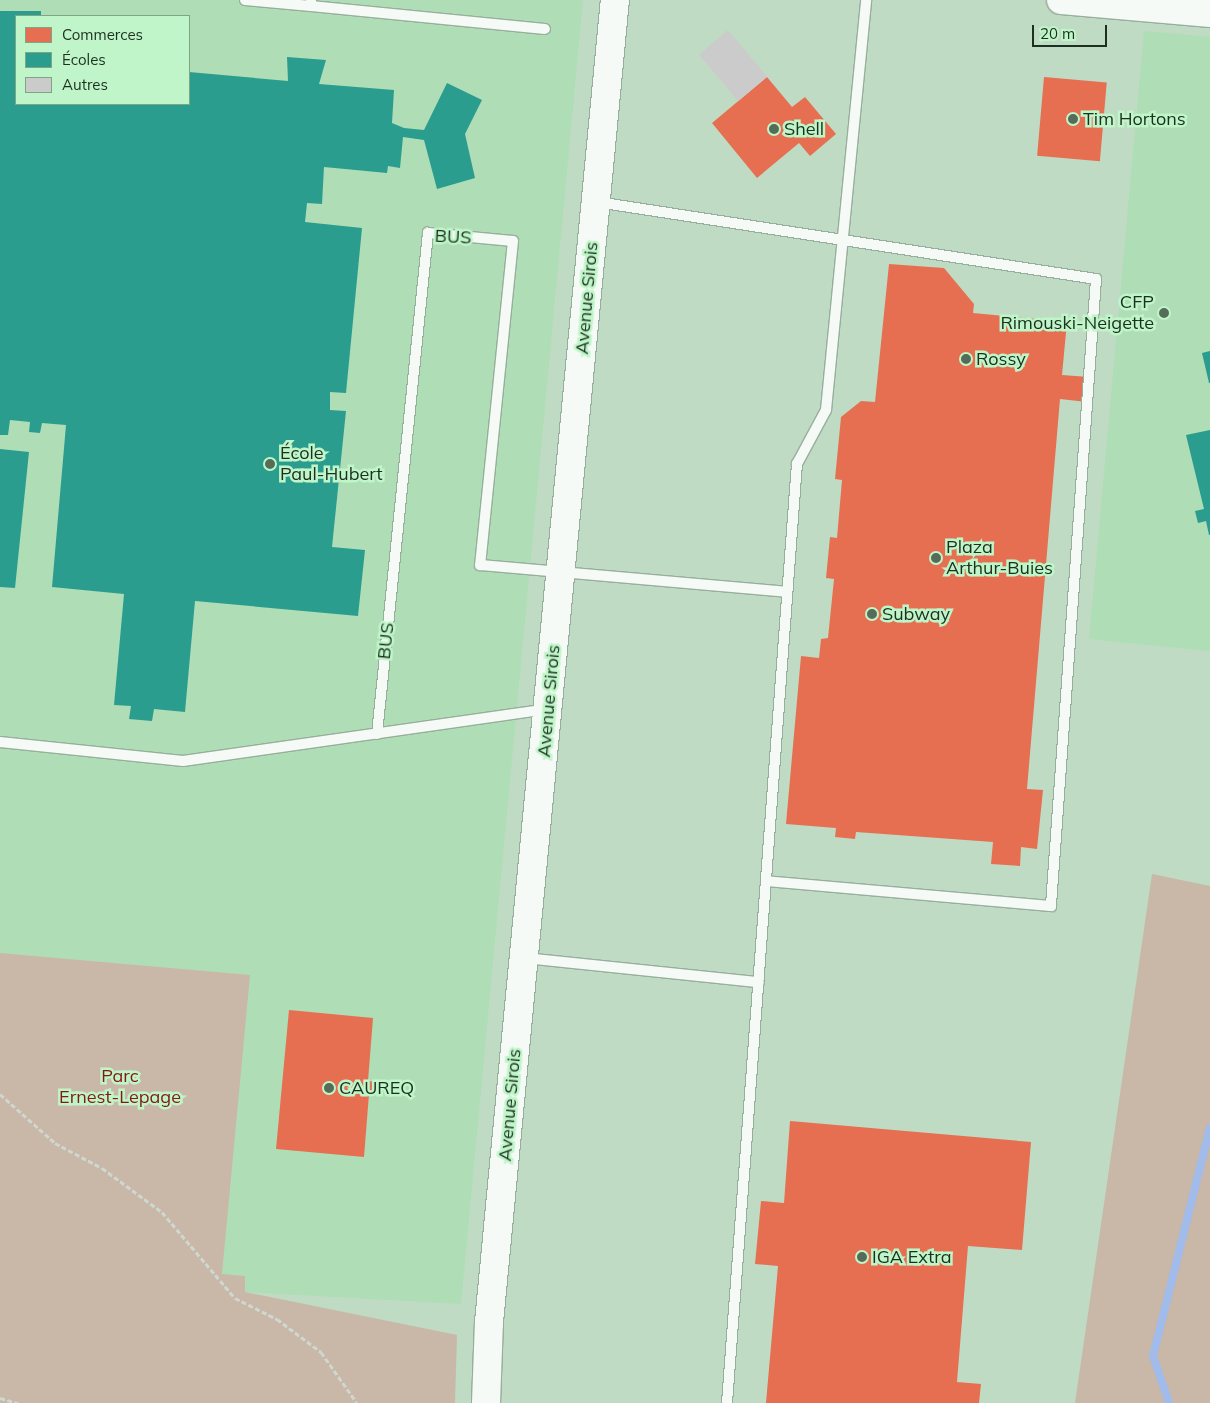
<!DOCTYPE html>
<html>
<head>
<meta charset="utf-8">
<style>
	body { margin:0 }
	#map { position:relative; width:1210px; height:1403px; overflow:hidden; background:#bfdbc3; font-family:Mulish,sans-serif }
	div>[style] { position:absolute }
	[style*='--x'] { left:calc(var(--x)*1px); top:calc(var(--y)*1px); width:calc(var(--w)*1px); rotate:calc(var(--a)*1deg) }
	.built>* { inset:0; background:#afddb6 }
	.green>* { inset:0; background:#c9b7a7 }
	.shops>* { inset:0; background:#e76f51; transform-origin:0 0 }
	.schools>* { inset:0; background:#2a9d8f }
	.stream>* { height:8px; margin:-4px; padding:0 4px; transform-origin:4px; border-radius:4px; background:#a1bbea }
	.building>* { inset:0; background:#cccbcc; transform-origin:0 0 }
	.path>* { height:3px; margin-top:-1.5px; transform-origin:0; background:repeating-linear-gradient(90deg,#ced7d0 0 5px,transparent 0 7.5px) }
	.roads { filter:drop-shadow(1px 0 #98ae9c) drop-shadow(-1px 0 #98ae9c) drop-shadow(0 1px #98ae9c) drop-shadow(0 -1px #98ae9c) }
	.lane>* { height:10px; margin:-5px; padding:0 5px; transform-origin:5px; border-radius:5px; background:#f5faf6 }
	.secondary>* { height:28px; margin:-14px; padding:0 14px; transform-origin:14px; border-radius:14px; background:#f5faf6 }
	.dots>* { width:14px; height:14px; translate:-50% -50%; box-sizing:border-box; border:2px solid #bff5c8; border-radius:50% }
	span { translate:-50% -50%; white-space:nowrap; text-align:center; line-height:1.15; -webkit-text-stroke:5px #bff5c8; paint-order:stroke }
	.poi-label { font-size:18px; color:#1b301f }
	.left { translate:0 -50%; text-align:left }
	.right { translate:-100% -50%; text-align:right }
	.street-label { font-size:18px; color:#1b301f }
	.park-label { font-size:18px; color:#851911 }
	.legend { position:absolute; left:15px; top:15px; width:175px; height:90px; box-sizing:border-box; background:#bff5c8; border:1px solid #7da684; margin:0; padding:6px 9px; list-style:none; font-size:15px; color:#1b301f }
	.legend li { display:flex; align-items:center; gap:10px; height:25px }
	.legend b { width:25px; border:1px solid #7da684 }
	.scale { position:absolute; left:1032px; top:25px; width:75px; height:22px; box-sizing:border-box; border:2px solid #1b301f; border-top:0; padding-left:6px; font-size:15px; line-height:18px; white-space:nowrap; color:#1b301f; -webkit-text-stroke:4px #bff5c8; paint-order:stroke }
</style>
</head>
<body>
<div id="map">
	<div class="built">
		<div style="clip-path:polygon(evenodd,0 0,583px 0,461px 1304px,244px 1292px,222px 1274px,249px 975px,0 953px,0 0,16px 16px,189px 16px,189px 104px,16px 104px,16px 16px)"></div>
		<div style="clip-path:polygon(1144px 31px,1210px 37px,1210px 651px,1089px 639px)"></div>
	</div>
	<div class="green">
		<div style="clip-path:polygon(1152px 874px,1210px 886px,1210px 1403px,1075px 1403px)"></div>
		<div style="clip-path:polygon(0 953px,250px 975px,222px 1274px,245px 1276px,245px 1292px,457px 1335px,455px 1403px,0 1403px)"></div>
	</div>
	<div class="shops">
		<div style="clip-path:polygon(767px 77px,792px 107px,805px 97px,836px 134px,810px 156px,799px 143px,757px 178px,712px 123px)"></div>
		<div style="left:1044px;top:77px;width:63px;height:79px;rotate:5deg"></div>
		<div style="clip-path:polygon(889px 264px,944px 268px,974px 304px,973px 313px,1067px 322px,1062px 375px,1089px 377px,1087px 402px,1060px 399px,1027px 789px,1043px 790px,1037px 849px,1021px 847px,1020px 866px,991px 864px,993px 842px,856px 832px,855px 839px,835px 837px,836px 828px,786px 824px,801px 656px,819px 658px,821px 639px,828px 638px,834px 579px,826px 578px,830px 537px,837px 538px,842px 480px,835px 479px,841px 417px,861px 401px,875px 402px)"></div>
		<div style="clip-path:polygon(289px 1010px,373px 1018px,368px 1081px,377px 1082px,376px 1095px,369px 1094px,364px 1157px,276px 1149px)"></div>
		<div style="clip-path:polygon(790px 1121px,1031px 1142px,1022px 1250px,968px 1246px,957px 1382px,981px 1384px,979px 1403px,766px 1403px,778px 1266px,755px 1264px,761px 1201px,784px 1203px)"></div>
	</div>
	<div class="schools">
		<div style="clip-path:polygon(0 11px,41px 11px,41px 16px,16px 16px,16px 104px,189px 104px,189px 72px,288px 81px,287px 57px,326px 60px,319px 84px,394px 90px,392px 123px,404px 128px,424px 130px,447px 83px,482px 100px,465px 134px,475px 178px,437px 189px,424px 140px,403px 137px,400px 168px,388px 166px,387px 173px,324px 167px,322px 204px,307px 203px,305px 222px,362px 228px,346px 393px,330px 392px,330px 410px,346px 411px,332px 547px,365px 550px,358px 616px,195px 601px,185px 712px,154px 709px,152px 721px,129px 719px,131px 706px,114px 705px,124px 594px,52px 587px,66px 425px,42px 423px,40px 433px,29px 432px,30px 422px,10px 420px,8px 435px,0 435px)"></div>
		<div style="clip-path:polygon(1210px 351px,1210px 383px,1209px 383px,1202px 353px)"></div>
		<div style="clip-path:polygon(1210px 430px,1210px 535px,1209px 535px,1206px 521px,1198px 523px,1195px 511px,1204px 509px,1186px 435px)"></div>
		<div style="clip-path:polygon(0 449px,29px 452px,15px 588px,0 587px)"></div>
	</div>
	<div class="stream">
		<div style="--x:1169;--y:1403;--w:50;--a:-108.8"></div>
		<div style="--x:1153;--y:1356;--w:235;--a:-76"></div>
	</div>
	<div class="building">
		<div style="left:728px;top:30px;width:61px;height:38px;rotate:50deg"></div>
	</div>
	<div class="path">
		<div style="--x:0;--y:1094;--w:74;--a:41.7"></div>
		<div style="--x:55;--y:1143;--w:53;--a:28"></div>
		<div style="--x:102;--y:1168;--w:74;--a:36.3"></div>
		<div style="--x:162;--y:1212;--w:113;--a:49.7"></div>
		<div style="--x:235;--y:1298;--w:47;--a:26.6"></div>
		<div style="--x:277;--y:1319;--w:55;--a:36.9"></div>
		<div style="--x:321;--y:1352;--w:62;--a:54.8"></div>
		<div style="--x:0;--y:1398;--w:19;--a:16"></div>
	</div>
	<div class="roads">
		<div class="lane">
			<div style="--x:245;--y:0;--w:66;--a:5.2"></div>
			<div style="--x:311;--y:6;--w:5;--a:-90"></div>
			<div style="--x:311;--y:6;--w:235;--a:5.6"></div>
			<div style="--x:597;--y:202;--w:505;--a:8.77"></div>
			<div style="--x:1096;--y:279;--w:629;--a:94.11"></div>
			<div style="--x:1051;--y:906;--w:286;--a:-175"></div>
			<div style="--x:377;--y:734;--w:504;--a:-84.19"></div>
			<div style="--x:428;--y:233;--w:85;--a:5.4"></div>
			<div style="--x:513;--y:241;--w:326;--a:95.8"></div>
			<div style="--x:480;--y:565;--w:308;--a:5"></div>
			<div style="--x:0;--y:742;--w:184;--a:5.9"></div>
			<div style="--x:183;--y:761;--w:368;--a:-8.1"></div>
			<div style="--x:525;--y:958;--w:235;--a:5.9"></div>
			<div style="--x:727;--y:1403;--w:942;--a:-85.74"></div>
			<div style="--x:797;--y:464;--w:61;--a:-61.8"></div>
			<div style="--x:826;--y:410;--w:412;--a:-84.4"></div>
		</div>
		<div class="secondary">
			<div style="--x:1061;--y:0;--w:150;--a:5"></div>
			<div style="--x:486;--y:1403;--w:81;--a:-87.9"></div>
			<div style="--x:489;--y:1322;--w:1328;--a:-84.56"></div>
		</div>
	</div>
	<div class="dots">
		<div style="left:1073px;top:119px;background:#546c58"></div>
		<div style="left:774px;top:129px;background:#546c58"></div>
		<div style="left:1164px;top:313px;background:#546c58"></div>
		<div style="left:966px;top:359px;background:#546c58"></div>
		<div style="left:270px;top:464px;background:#546c58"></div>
		<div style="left:936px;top:558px;background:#546c58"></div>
		<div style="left:872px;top:614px;background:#546c58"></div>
		<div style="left:329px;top:1088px;background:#546c58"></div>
		<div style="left:862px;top:1257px;background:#546c58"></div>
	</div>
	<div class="poi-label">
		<span class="left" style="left:1083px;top:119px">Tim Hortons</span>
		<span class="left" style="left:784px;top:129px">Shell</span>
		<span class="right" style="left:1154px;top:313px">CFP<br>Rimouski-Neigette</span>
		<span class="left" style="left:976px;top:359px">Rossy</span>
		<span class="left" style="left:280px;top:464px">École<br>Paul-Hubert</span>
		<span class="left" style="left:946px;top:558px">Plaza<br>Arthur-Buies</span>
		<span class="left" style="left:882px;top:614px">Subway</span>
		<span class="left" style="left:339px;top:1088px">CAUREQ</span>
		<span class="left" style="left:872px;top:1257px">IGA Extra</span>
	</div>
	<div class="street-label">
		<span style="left:453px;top:237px;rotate:3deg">BUS</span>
		<span style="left:587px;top:298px;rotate:-85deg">Avenue Sirois</span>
		<span style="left:386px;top:641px;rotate:-84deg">BUS</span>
		<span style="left:549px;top:701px;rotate:-85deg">Avenue Sirois</span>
		<span style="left:510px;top:1105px;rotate:-85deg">Avenue Sirois</span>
	</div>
	<div class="park-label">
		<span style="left:120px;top:1087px">Parc<br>Ernest-Lepage</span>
	</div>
	<ul class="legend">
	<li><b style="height:14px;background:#e76f51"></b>Commerces</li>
	<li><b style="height:14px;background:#2a9d8f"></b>Écoles</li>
	<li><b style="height:14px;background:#cccbcc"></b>Autres</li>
	</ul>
	<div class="scale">20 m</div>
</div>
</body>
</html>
